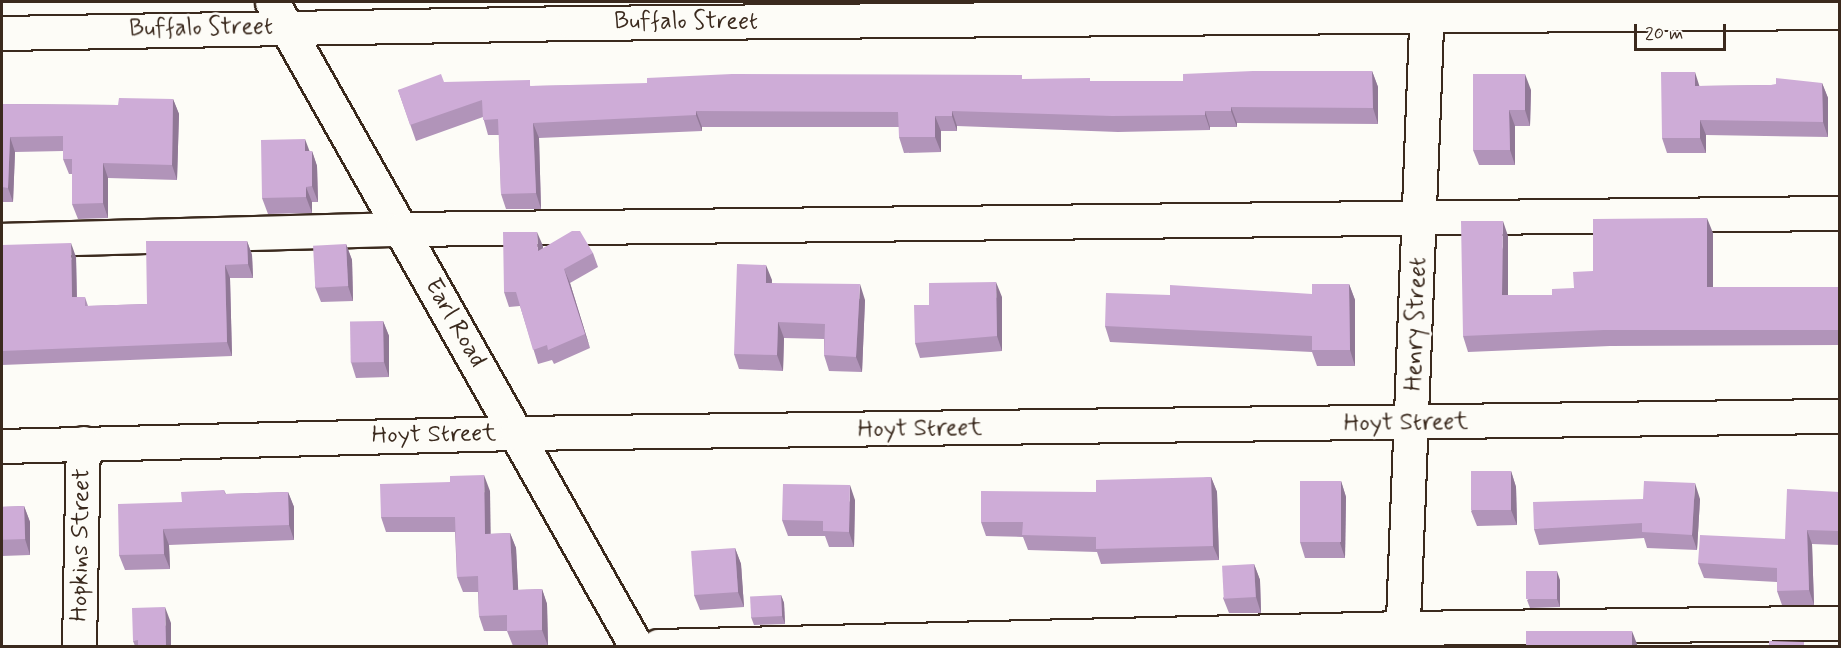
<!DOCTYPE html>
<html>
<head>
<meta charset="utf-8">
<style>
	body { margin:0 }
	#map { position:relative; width:1841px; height:648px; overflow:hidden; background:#fdfcf7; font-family:Mynerve,sans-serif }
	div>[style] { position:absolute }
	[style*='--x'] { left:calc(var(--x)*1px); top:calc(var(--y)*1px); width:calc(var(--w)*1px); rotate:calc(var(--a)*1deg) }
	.roads { filter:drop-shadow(2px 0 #3b2a1e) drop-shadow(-2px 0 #3b2a1e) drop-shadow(0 2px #3b2a1e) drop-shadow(0 -2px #3b2a1e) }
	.minor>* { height:33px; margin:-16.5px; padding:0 16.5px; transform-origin:16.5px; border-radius:16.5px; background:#fdfcf7 }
	.wall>* { inset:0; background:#b194b9 }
	.shaded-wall>* { inset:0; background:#907896 }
	.building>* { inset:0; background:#ceacd7; transform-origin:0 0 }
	span { translate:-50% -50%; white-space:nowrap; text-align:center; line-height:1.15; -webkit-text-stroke:5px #fdfcf7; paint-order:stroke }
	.street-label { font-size:24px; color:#3b2a1e }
	.frame { position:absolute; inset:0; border:3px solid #3b2a1e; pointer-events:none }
	.scale { position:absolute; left:1634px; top:24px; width:92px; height:27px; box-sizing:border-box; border:3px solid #3b2a1e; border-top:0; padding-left:8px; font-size:18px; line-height:21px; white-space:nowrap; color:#3b2a1e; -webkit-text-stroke:4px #fdfcf7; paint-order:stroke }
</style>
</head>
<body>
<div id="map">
	<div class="roads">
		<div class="minor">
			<div style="--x:272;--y:2;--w:740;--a:60.52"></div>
			<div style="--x:2;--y:33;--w:572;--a:-1"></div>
			<div style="--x:574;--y:23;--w:1266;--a:-0.5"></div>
			<div style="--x:2;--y:240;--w:400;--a:-1.6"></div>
			<div style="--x:402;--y:229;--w:1438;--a:-0.64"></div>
			<div style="--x:2;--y:446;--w:515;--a:-1.45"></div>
			<div style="--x:517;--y:433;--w:1323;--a:-0.74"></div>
			<div style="--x:79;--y:646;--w:203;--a:-88.9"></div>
			<div style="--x:658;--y:646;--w:745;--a:-1.38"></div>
			<div style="--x:1403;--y:628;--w:437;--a:-0.7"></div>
			<div style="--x:1402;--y:646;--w:644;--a:-87.78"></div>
		</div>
	</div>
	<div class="wall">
		<div style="clip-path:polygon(1372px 71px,1378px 87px,1378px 124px,1237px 123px,1237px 127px,1210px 127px,1210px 130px,1118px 132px,957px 126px,957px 131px,941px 131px,941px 152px,904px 153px,899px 137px,899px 127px,702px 127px,702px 131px,539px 138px,541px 209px,506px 209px,501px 194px,499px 135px,488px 135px,483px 117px,416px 141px,398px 90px,444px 82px,532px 86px,1023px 79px,1091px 81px,1183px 81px)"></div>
		<div style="clip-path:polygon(1473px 74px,1531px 90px,1530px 126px,1515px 126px,1515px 165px,1479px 165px,1473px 150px)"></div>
		<div style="clip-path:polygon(1822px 83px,1828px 98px,1828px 137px,1706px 135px,1706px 153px,1667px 153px,1662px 138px,1700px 86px,1771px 85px)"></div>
		<div style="clip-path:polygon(173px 99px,179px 114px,177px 180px,108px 178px,108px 218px,78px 219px,72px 204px,72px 174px,69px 174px,63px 159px,63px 151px,15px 152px,13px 202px,2px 202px,2px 104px,118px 105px)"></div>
		<div style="clip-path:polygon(310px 151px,312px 151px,317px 166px,318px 202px,312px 202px,312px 213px,268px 214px,262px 198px)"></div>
		<div style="clip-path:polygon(1713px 233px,1713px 287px,1839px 287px,1839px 345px,1610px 346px,1468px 352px,1463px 336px,1508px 236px,1508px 295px,1552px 295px,1574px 288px,1593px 271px)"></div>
		<div style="clip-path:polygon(247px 241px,252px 255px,253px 278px,230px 278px,232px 356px,2px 365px,2px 300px,3px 300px,76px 257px,77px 297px,85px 297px,88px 306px,147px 304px)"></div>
		<div style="clip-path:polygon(346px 244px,352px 260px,353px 301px,321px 302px,315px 287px)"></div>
		<div style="clip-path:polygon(543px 246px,543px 248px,593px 253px,598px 267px,570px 283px,590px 348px,554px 364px,552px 360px,538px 364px,520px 306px,509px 307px,504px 292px)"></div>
		<div style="clip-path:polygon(772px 280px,772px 283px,865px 300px,862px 372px,829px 371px,824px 355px,824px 339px,784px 338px,783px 371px,739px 369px,734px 354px)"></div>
		<div style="clip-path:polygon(1349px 284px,1355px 300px,1355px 366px,1317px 366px,1312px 352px,1110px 342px,1105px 326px,1170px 295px,1312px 294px)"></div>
		<div style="clip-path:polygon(1002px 297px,1002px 351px,920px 358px,915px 343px,929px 305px)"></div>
		<div style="clip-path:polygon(383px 321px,389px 336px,389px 377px,356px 378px,351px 362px)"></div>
		<div style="clip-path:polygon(1511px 471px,1516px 487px,1517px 525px,1477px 526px,1471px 511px)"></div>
		<div style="clip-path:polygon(1211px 477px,1217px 492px,1219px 560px,1101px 564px,1097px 552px,1028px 550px,1023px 537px,986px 536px,981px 522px,1096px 492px)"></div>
		<div style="clip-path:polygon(1341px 481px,1346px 497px,1345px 558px,1305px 558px,1300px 542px)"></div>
		<div style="clip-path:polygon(224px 490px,226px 494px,288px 492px,294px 507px,294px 540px,169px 545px,170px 569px,125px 570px,119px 555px,182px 502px)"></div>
		<div style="clip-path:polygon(490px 491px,490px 534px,510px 533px,516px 548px,518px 590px,542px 589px,547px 604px,548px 646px,513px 646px,507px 631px,484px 631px,479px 616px,478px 592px,463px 592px,457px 577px,455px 532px,386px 532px,381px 517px)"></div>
		<div style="clip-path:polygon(1839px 492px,1839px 545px,1812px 544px,1814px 605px,1782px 605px,1777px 591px,1777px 582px,1704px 578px,1698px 563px,1785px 539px)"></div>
		<div style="clip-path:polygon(1700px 499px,1697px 550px,1647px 548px,1644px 538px,1539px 545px,1534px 529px)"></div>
		<div style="clip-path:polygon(855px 500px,854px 547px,829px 547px,825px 536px,788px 536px,782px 520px)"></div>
		<div style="clip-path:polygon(24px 506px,30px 522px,30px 555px,2px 556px,2px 507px)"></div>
		<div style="clip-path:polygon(735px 548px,741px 564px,744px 607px,700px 610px,694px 595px)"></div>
		<div style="clip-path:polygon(1254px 564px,1260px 580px,1261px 613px,1229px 613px,1223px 598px)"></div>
		<div style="clip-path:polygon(1560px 580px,1560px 607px,1530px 608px,1527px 600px)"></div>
		<div style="clip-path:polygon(781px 595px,784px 603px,785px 624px,754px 625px,751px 617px)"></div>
		<div style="clip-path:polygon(171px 623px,171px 646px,135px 646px,133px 641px)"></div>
	</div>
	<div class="shaded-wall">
		<div style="clip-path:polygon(1372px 71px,1378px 87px,1378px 124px,1373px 108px)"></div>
		<div style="clip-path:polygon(1695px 72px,1700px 88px,1695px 86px)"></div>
		<div style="clip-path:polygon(1525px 74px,1531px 90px,1530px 126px,1525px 110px)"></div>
		<div style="clip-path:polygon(1822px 83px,1828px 98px,1828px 137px,1823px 122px)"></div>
		<div style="clip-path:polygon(173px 99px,179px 114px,177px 180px,172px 165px)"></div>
		<div style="clip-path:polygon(1231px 107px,1237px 123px,1237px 127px,1231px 111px)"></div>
		<div style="clip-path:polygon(1509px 110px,1515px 126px,1515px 165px,1510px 150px)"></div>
		<div style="clip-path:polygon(696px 111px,702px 127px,702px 131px,696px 115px)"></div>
		<div style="clip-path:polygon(952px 111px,957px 126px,957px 131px,952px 116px)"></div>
		<div style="clip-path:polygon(1205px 111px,1210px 127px,1210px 130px,1205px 115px)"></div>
		<div style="clip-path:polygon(935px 116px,941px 131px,941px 152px,935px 137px)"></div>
		<div style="clip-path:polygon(1700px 120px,1706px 135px,1706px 153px,1700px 138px)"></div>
		<div style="clip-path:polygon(533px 123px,539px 138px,541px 209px,536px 193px)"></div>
		<div style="clip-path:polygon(10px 137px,15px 152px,13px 202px,8px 188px)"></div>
		<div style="clip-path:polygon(305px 139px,311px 155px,305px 151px)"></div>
		<div style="clip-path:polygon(312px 151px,317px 166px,318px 202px,312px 186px)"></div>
		<div style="clip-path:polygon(103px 163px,108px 178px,108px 218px,103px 203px)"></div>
		<div style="clip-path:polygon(306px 187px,312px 202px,312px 213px,306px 197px)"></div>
		<div style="clip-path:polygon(1707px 218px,1713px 233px,1713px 302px,1707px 287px)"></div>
		<div style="clip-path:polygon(1503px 221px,1508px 236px,1508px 311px,1502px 295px)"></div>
		<div style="clip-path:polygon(537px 232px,543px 246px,543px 266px,538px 251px)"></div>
		<div style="clip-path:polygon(247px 241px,252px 255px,253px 278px,248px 264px)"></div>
		<div style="clip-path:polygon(71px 243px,76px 257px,77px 311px,72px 297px)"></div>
		<div style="clip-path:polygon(346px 244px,352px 260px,353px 301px,348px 286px)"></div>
		<div style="clip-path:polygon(225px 265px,230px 278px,232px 356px,227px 342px)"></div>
		<div style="clip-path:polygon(766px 265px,772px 280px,771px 298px,766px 283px)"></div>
		<div style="clip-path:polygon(564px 269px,570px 283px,590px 348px,585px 334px)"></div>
		<div style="clip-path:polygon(996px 282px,1002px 297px,1002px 351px,997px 336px)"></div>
		<div style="clip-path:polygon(860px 284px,865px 300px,862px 372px,856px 357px)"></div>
		<div style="clip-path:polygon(1349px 284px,1355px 300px,1355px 366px,1350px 350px)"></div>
		<div style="clip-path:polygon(383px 321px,389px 336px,389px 377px,384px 362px)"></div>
		<div style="clip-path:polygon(778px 322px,784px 338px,783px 371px,777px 355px)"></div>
		<div style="clip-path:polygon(1511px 471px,1516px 487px,1517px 525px,1511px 510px)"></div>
		<div style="clip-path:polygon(484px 475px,490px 491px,491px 550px,485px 534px)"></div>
		<div style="clip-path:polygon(1211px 477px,1217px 492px,1219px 560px,1213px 546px)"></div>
		<div style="clip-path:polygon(1341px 481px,1346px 497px,1345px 558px,1340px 543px)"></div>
		<div style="clip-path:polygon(1695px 483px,1700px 499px,1697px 550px,1692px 535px)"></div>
		<div style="clip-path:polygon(850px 485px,855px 500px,854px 547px,849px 532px)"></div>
		<div style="clip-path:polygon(288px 492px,294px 507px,294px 540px,289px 525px)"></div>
		<div style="clip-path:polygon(24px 506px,30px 522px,30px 555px,25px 539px)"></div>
		<div style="clip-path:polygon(163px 529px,169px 545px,170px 569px,164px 554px)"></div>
		<div style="clip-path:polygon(1807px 530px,1812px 544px,1814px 605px,1809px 590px)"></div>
		<div style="clip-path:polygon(510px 533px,516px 548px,519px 605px,513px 590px)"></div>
		<div style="clip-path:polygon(735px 548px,741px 564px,744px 607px,738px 592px)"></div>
		<div style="clip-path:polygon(1254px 564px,1260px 580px,1261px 613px,1256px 597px)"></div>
		<div style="clip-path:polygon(1557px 571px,1560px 580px,1560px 607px,1557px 599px)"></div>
		<div style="clip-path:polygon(542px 589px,547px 604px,548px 646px,542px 630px)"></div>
		<div style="clip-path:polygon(781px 595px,784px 603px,785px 624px,782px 616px)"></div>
		<div style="clip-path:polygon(165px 607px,171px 623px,171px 646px,166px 646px)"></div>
		<div style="clip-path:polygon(1632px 631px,1637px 644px,1637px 646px,1632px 646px)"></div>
	</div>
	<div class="building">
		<div style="clip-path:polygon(1253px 71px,1372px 71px,1373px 108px,1231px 107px,1231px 111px,1205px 111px,1205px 115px,1112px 116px,952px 111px,952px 116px,935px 116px,935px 137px,899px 137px,898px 112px,696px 111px,696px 115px,533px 123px,536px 193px,501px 194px,498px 119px,483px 120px,482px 100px,410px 125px,398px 90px,441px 74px,444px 82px,530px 80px,530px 86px,647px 83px,647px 78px,732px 74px,1022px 75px,1022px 79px,1090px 78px,1090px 81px,1183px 81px,1183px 74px)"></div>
		<div style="clip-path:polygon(1661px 72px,1695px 72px,1695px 86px,1771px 85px,1776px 84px,1776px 78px,1822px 83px,1823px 122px,1700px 120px,1700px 138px,1662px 138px)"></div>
		<div style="clip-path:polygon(1473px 74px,1525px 74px,1525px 110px,1509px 110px,1510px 150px,1473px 150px)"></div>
		<div style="clip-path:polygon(119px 98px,173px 99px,172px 165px,103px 163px,103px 203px,72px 204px,72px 159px,63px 159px,63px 136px,10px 137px,8px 188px,2px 187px,2px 104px,118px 105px)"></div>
		<div style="clip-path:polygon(305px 139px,305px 151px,312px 151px,312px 186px,306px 187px,306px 197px,262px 198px,261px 140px)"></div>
		<div style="clip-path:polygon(1707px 218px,1707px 287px,1839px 287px,1839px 330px,1604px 330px,1463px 336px,1461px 221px,1503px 221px,1502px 295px,1552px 295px,1552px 289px,1574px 288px,1573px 272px,1593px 271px,1593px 219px)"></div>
		<div style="clip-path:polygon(572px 231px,580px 231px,593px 253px,564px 269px,585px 334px,548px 350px,547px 345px,533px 350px,516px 292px,504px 292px,503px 232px,537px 232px,538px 251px)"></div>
		<div style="clip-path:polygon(146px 241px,247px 241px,248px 264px,225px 265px,227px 342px,2px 351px,2px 300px,3px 300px,2px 245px,71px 243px,72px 297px,85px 297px,85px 306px,147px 304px)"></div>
		<div style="left:346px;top:244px;width:42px;height:33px;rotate:87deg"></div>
		<div style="clip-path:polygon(737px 264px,766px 265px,766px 283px,860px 284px,856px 357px,824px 355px,825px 324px,778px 322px,777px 355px,734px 354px)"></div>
		<div style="clip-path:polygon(996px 282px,997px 336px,915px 343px,914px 305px,929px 305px,929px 283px)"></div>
		<div style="clip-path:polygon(1312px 284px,1349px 284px,1350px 350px,1312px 350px,1312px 336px,1105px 326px,1106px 293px,1170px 295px,1170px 285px,1312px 294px)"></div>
		<div style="left:383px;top:321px;width:41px;height:33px;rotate:89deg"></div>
		<div style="left:1511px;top:471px;width:39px;height:40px;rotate:90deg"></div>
		<div style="clip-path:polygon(484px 475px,485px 534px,510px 533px,513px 590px,542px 589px,542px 630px,507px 631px,507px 615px,479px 616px,478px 576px,457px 577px,455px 517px,381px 517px,380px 484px,450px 482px,450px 476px)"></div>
		<div style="clip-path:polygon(1211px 477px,1213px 546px,1096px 549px,1096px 537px,1022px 535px,1023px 522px,981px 522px,981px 491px,1096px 492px,1096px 480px)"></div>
		<div style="left:1300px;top:481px;width:41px;height:61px"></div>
		<div style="clip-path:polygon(1644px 481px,1695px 483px,1692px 535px,1642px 532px,1642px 523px,1534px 529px,1533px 502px,1643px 499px)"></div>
		<div style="clip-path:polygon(783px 484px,850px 485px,849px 532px,823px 531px,823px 521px,782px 520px)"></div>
		<div style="clip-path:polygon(1787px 489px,1839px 492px,1839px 531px,1807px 530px,1809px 590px,1777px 591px,1777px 568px,1698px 563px,1700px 535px,1785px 539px)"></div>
		<div style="clip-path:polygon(224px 490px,225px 494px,288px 492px,289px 525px,163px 529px,164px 554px,119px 555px,118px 504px,182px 502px,181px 492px)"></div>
		<div style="left:24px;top:506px;width:33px;height:22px;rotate:88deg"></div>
		<div style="left:735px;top:548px;width:44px;height:44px;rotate:86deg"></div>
		<div style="left:1254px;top:564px;width:33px;height:32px;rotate:87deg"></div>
		<div style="left:1557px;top:571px;width:28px;height:31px;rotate:90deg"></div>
		<div style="left:781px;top:595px;width:21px;height:31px;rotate:87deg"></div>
		<div style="clip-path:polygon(165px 607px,166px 646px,138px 646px,138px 640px,133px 641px,132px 608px)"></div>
		<div style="left:1632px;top:631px;width:15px;height:106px;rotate:90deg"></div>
		<div style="clip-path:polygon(1769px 641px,1804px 642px,1804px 646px,1769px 646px)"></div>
	</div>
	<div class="street-label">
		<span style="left:686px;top:22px">Buffalo Street</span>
		<span style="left:201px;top:28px;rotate:-1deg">Buffalo Street</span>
		<span style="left:455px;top:323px;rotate:60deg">Earl Road</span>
		<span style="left:1416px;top:324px;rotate:-88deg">Henry Street</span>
		<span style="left:1406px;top:423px;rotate:-1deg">Hoyt Street</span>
		<span style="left:920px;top:429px;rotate:-1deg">Hoyt Street</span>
		<span style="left:434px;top:435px;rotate:-1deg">Hoyt Street</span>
		<span style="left:81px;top:545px;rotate:-89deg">Hopkins Street</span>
	</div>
	<div class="frame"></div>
	<div class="scale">20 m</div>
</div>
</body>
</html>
